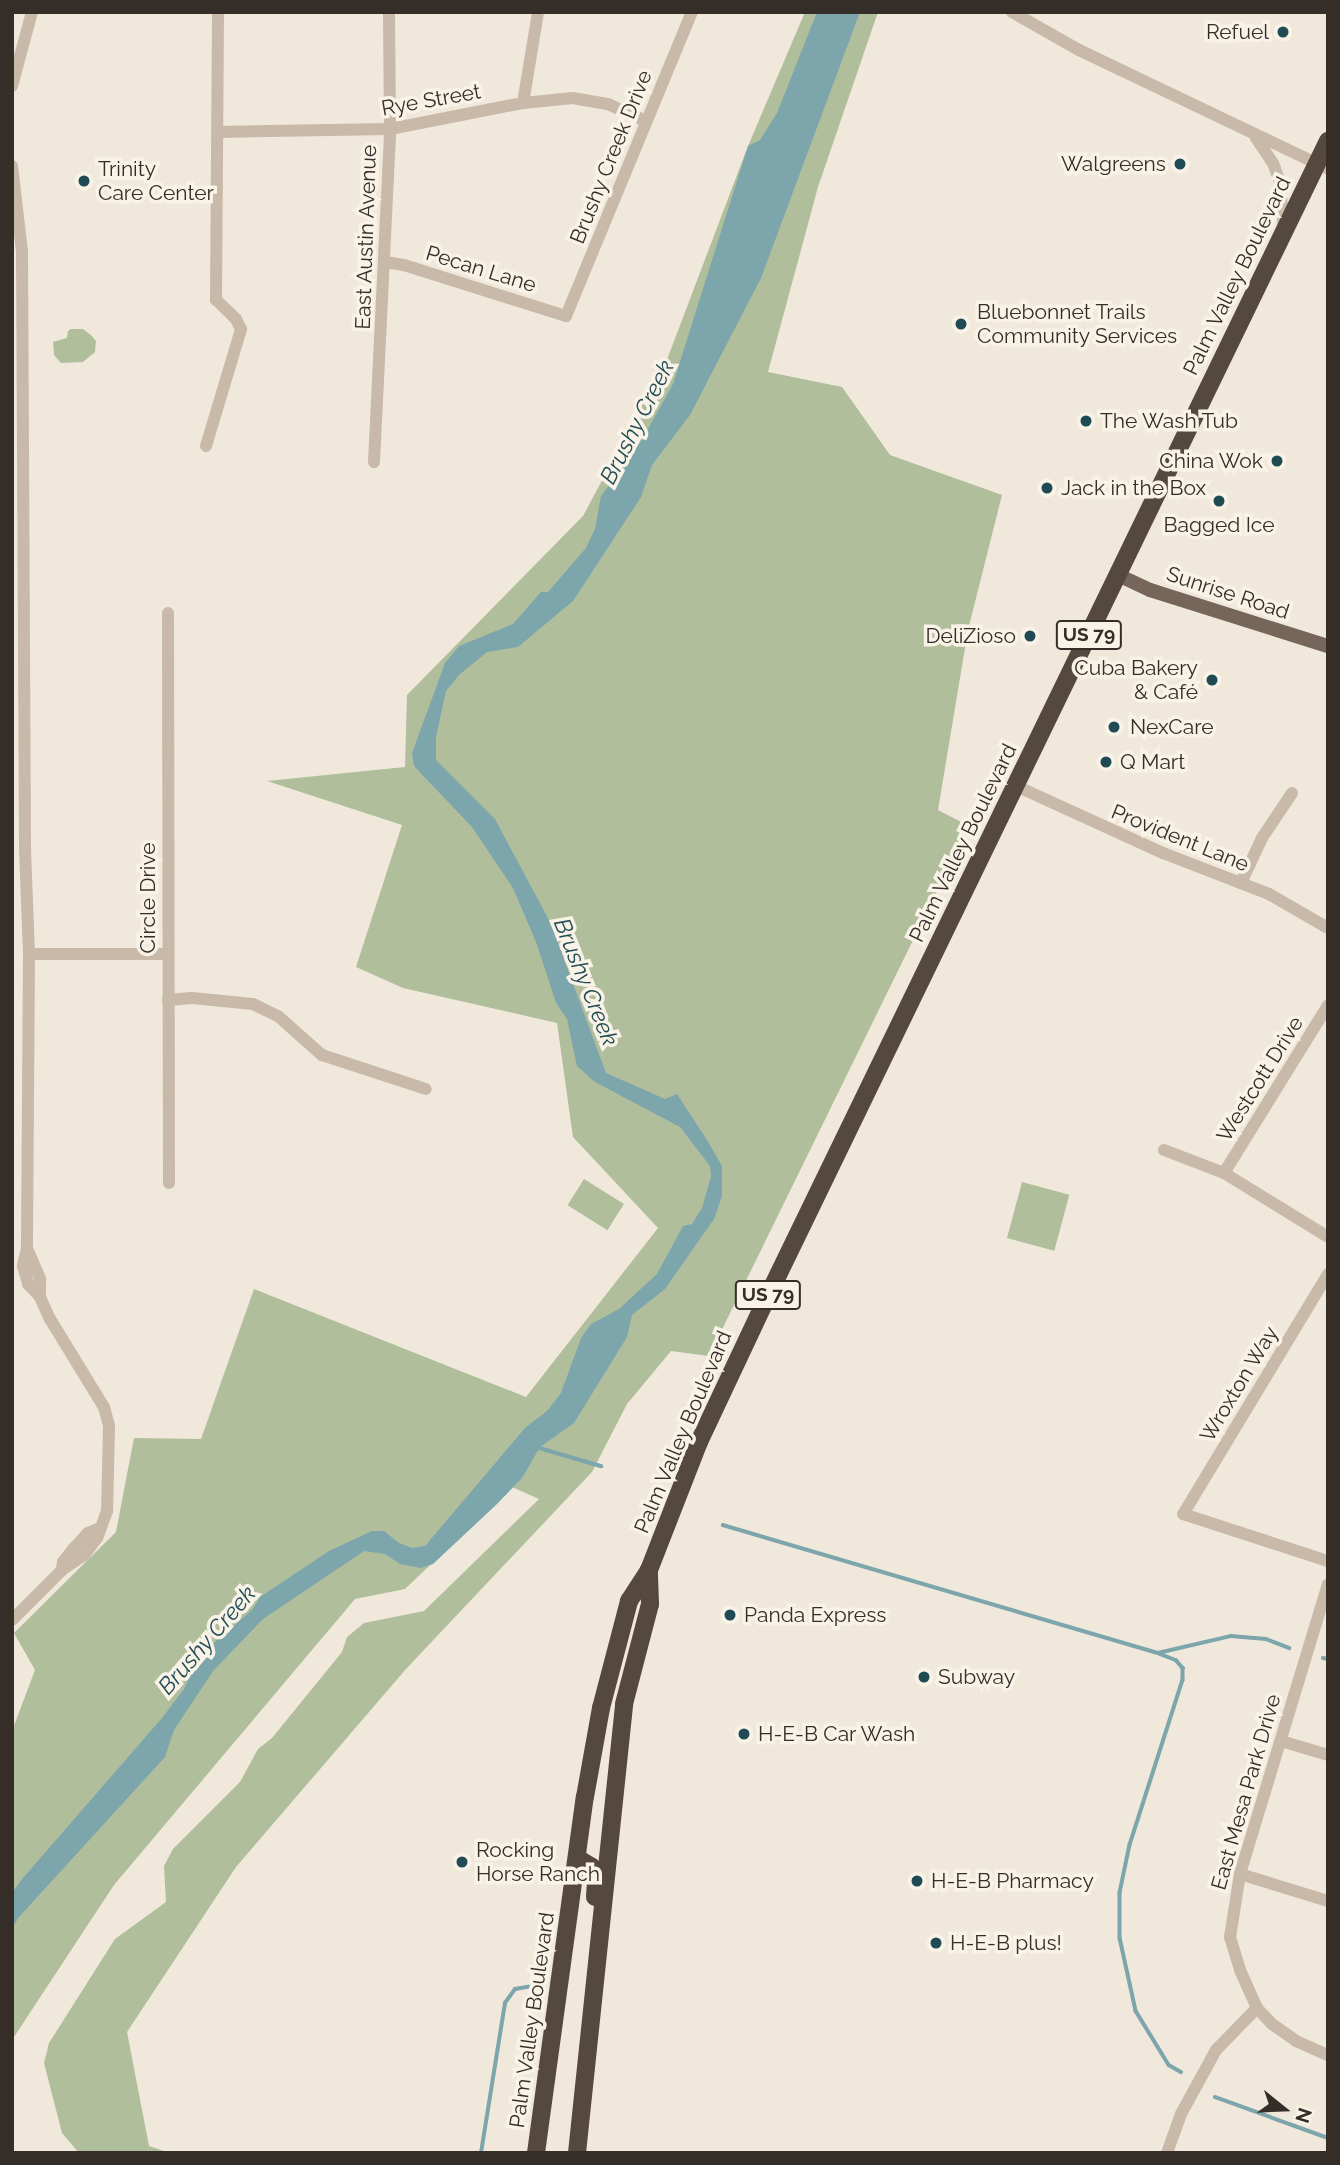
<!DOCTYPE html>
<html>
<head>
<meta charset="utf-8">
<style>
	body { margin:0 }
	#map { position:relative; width:1340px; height:2165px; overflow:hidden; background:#f0e8db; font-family:Raleway,sans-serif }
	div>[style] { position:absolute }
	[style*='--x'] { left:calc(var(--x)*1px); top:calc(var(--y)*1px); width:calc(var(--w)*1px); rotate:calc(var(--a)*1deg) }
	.green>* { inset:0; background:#b0be9c; transform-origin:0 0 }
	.water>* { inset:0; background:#7ca5ac }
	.stream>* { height:3.5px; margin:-1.75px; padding:0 1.75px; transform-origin:1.75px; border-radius:1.75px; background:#7ca5ac }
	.minor>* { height:12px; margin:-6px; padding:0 6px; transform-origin:6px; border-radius:6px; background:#c8b9a8 }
	.major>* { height:14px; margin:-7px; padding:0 7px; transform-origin:7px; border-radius:7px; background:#766659 }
	.highway>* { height:18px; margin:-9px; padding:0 9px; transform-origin:9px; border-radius:9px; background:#55483f }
	.dots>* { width:19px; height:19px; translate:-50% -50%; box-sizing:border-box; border:4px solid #f8f2e7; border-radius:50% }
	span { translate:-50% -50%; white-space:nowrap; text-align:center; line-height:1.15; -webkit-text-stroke:7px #f8f2e7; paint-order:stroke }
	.shield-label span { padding:2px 5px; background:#f8f2e7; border:2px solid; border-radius:5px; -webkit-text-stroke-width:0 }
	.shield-label { font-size:19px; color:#352d28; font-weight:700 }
	.poi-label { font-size:21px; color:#352d28 }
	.right { translate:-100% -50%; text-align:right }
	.left { translate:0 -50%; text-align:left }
	.street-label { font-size:21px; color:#352d28 }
	.water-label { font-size:23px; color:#204b54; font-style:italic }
	.frame { position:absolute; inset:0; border:14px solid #352d28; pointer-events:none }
	.north { position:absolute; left:1249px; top:2074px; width:70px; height:70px; -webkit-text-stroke:5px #f8f2e7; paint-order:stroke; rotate:108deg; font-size:19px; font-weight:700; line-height:28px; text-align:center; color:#352d28 }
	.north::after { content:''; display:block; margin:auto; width:24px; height:32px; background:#352d28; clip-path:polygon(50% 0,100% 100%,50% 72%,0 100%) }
</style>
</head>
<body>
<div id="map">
	<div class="green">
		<div style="clip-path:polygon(805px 12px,878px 12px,818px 187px,768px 372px,842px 387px,890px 455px,1002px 495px,968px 630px,938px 810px,969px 826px,709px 1356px,671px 1351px,627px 1404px,592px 1472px,406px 1669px,236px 1867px,127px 2032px,149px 2146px,170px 2153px,79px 2153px,62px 2133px,44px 2063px,49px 2043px,115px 1939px,166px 1902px,164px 1866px,173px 1849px,240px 1782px,258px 1749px,272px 1738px,342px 1652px,347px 1637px,364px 1623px,424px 1611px,539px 1499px,512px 1487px,405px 1589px,355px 1599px,114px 1885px,12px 2040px,12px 1731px,35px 1670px,14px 1633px,116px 1532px,134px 1438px,201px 1439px,254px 1289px,526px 1397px,658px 1228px,573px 1137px,557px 1023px,403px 988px,356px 967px,402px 825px,267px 781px,405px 767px,407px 695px,583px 516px,668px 357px,748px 146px)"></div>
		<div style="clip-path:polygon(71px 329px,83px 329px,92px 336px,96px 341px,95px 352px,83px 362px,61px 363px,54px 355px,53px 342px,67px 338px,68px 331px)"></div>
		<div style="left:584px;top:1179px;width:47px;height:31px;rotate:32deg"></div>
		<div style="left:1022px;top:1182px;width:49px;height:58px;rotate:15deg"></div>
	</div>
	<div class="water">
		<div style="clip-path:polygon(817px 12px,860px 12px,761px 278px,690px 415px,652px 465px,641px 497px,573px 601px,518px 647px,487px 652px,459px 675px,446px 691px,436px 737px,436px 760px,495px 819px,551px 924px,606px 1073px,665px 1099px,677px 1094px,707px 1140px,722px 1166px,722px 1196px,714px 1219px,665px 1289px,632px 1315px,627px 1337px,574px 1423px,540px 1447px,522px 1478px,497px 1504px,433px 1564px,421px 1568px,400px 1564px,385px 1554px,364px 1551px,263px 1619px,213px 1671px,174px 1730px,165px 1757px,19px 1917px,12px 1928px,12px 1893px,23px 1878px,162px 1718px,184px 1689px,201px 1654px,252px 1610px,260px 1597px,329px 1551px,372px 1531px,384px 1531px,399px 1543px,412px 1548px,425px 1546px,525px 1428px,548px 1410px,561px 1393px,581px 1338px,591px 1324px,619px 1309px,657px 1274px,683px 1226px,692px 1224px,702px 1208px,711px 1177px,710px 1166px,680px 1127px,595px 1082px,577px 1066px,567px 1019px,556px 1003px,536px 942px,513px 888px,472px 827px,414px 766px,412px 753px,445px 663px,459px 646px,513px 624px,541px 592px,548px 592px,586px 548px,595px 529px,601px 496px,642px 440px,673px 384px,748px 146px,760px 140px,777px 113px)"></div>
	</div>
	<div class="stream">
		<div style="--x:536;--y:1447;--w:68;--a:16.3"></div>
		<div style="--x:723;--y:1525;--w:453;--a:16.4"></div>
		<div style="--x:1158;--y:1653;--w:75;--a:-13.1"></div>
		<div style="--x:1231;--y:1636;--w:35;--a:5"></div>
		<div style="--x:1266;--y:1639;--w:25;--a:21"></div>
		<div style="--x:1160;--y:1654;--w:17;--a:21"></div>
		<div style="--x:1176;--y:1660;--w:11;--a:49"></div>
		<div style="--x:1183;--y:1668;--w:12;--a:90"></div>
		<div style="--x:1183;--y:1680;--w:173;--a:107.8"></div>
		<div style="--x:1130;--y:1845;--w:49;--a:101.8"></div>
		<div style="--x:1120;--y:1893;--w:45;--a:90"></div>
		<div style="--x:1120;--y:1938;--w:75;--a:77.6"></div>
		<div style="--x:1136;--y:2011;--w:63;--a:58.6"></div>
		<div style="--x:1169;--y:2065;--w:14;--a:30"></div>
		<div style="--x:1323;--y:1658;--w:5;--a:11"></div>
		<div style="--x:1215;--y:2097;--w:120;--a:19.9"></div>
		<div style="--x:481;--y:2153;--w:152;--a:-80.9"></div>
		<div style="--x:505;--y:2003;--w:17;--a:-54"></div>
		<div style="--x:515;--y:1989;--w:23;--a:-10"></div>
	</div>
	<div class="minor">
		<div style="--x:1012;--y:12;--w:77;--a:29.6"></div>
		<div style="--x:1079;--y:50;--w:276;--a:25.5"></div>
		<div style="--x:12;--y:86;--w:77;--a:-74.9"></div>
		<div style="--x:523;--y:103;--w:92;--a:-80.6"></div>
		<div style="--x:218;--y:132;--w:172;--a:-1"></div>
		<div style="--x:390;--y:129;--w:136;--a:-11.1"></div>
		<div style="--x:523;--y:103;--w:50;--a:-5.7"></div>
		<div style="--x:573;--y:98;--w:36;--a:10"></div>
		<div style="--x:608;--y:104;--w:42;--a:24.1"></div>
		<div style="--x:1256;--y:138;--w:30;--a:56"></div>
		<div style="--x:1273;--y:163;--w:20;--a:70"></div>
		<div style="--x:1280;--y:182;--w:50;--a:85.4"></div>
		<div style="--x:12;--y:166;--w:86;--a:83.3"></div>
		<div style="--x:22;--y:251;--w:598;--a:89.71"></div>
		<div style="--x:25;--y:849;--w:105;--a:87.8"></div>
		<div style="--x:29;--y:954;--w:294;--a:90.4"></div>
		<div style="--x:27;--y:1248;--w:18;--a:103"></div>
		<div style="--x:23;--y:1266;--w:19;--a:74"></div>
		<div style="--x:28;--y:1284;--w:18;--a:47"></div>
		<div style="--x:40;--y:1297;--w:24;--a:66"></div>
		<div style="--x:50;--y:1319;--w:103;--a:58.5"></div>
		<div style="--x:104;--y:1407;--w:20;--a:75"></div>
		<div style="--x:109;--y:1426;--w:85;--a:91.3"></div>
		<div style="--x:107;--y:1511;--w:29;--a:110"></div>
		<div style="--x:97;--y:1538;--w:21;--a:127"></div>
		<div style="--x:84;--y:1555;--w:27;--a:146"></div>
		<div style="--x:62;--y:1570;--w:71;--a:135"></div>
		<div style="--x:385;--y:262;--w:19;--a:9"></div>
		<div style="--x:404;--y:265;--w:170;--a:17.5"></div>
		<div style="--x:566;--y:316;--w:329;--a:-67.5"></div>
		<div style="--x:206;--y:446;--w:122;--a:-73.3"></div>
		<div style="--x:241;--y:329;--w:11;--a:-117"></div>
		<div style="--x:236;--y:319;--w:28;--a:-136"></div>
		<div style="--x:216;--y:300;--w:288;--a:-89.6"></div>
		<div style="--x:374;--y:462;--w:333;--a:-87.2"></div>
		<div style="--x:390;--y:129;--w:117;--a:-90.5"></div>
		<div style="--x:168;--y:613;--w:570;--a:89.9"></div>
		<div style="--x:1016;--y:786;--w:162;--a:24.5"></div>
		<div style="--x:1163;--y:853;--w:114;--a:21.1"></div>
		<div style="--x:1269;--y:894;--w:68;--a:30"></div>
		<div style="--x:1241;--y:883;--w:50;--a:-65"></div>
		<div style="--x:1262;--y:838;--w:54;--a:-56.3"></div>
		<div style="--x:29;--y:954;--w:139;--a:0"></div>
		<div style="--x:168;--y:1000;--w:24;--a:-5"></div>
		<div style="--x:192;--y:998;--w:61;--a:5.6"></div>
		<div style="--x:253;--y:1004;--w:28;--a:26"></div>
		<div style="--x:278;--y:1016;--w:59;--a:41.6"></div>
		<div style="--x:322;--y:1055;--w:109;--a:18.1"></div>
		<div style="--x:1164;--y:1150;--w:64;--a:21"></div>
		<div style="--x:1224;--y:1173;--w:122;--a:31.6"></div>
		<div style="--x:1224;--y:1173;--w:198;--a:-58.2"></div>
		<div style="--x:27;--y:1248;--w:34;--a:67"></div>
		<div style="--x:40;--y:1279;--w:18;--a:90"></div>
		<div style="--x:1328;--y:1274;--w:280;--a:121.1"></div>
		<div style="--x:1183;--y:1514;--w:152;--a:18"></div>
		<div style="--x:62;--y:1570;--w:8;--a:-83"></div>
		<div style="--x:63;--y:1562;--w:18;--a:-52"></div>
		<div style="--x:74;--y:1548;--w:21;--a:-47"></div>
		<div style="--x:88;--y:1533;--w:11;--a:-22"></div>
		<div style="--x:1328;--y:1584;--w:303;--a:106.9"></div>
		<div style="--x:1240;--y:1874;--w:64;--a:99"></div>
		<div style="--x:1230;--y:1937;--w:34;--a:73"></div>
		<div style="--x:1240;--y:1970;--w:42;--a:65.9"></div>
		<div style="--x:1257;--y:2008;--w:22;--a:47"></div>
		<div style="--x:1272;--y:2024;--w:29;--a:35"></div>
		<div style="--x:1296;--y:2041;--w:35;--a:24"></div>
		<div style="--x:1281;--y:1741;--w:49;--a:16.6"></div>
		<div style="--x:1240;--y:1874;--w:92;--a:17.1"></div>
		<div style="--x:1167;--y:2153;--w:41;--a:-70.3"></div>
		<div style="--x:1181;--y:2114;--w:73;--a:-61.3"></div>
		<div style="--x:1216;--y:2050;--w:59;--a:-45.7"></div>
	</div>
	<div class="major">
		<div style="--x:1118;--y:575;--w:35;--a:25"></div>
		<div style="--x:1150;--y:590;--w:187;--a:17.5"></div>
	</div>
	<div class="highway">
		<div style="--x:577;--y:1858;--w:17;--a:31"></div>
		<div style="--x:592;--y:1867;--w:16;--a:75"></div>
		<div style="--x:596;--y:1882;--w:15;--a:94"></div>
		<div style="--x:536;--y:2153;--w:359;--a:-82.2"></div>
		<div style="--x:585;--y:1797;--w:90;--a:-79.8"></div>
		<div style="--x:601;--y:1708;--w:111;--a:-75.3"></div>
		<div style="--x:629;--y:1601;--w:37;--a:-57"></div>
		<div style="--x:649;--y:1570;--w:137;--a:-68.7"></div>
		<div style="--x:699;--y:1442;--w:150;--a:-64.8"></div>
		<div style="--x:763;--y:1306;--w:1295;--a:-64.13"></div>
		<div style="--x:577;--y:2153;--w:451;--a:-84"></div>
		<div style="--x:624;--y:1704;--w:103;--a:-75.4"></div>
		<div style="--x:650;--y:1604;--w:34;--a:-92"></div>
	</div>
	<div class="dots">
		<div style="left:1283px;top:32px;background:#204b54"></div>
		<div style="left:1180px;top:164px;background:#204b54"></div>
		<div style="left:84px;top:181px;background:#204b54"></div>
		<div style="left:961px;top:324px;background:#204b54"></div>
		<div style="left:1086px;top:421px;background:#204b54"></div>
		<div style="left:1277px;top:461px;background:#204b54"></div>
		<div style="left:1047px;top:488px;background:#204b54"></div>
		<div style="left:1219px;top:501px;background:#204b54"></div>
		<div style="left:1030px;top:636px;background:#204b54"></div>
		<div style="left:1212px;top:680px;background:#204b54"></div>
		<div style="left:1114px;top:727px;background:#204b54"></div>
		<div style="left:1106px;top:762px;background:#204b54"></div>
		<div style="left:730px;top:1615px;background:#204b54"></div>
		<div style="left:924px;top:1677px;background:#204b54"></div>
		<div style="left:744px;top:1734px;background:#204b54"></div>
		<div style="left:462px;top:1862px;background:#204b54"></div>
		<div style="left:917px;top:1881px;background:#204b54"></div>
		<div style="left:936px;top:1943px;background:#204b54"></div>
	</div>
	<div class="shield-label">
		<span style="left:1089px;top:635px">US 79</span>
		<span style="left:768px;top:1295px">US 79</span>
	</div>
	<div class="poi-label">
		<span class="right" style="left:1269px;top:32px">Refuel</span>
		<span class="right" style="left:1166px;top:164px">Walgreens</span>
		<span class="left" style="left:98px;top:181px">Trinity<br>Care Center</span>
		<span class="left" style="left:977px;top:324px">Bluebonnet Trails<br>Community Services</span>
		<span class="left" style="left:1100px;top:421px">The Wash Tub</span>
		<span class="right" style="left:1263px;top:461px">China Wok</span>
		<span class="left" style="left:1061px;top:488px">Jack in the Box</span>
		<span style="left:1219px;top:525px">Bagged Ice</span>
		<span class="right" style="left:1016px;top:636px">DeliZioso</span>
		<span class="right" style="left:1198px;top:680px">Cuba Bakery<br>&amp; Café</span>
		<span class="left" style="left:1130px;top:727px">NexCare</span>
		<span class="left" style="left:1120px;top:762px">Q Mart</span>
		<span class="left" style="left:744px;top:1615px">Panda Express</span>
		<span class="left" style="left:938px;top:1677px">Subway</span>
		<span class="left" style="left:758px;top:1734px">H-E-B Car Wash</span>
		<span class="left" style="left:476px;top:1862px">Rocking<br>Horse Ranch</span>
		<span class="left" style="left:931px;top:1881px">H-E-B Pharmacy</span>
		<span class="left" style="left:950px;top:1943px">H-E-B plus!</span>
	</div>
	<div class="street-label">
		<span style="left:431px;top:100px;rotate:-10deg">Rye Street</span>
		<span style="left:611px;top:157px;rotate:-68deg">Brushy Creek Drive</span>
		<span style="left:366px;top:237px;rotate:-88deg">East Austin Avenue</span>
		<span style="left:481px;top:269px;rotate:17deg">Pecan Lane</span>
		<span style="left:1237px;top:276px;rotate:-64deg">Palm Valley Boulevard</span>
		<span style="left:1228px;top:593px;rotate:18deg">Sunrise Road</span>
		<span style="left:1180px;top:838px;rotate:22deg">Provident Lane</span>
		<span style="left:963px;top:843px;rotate:-64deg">Palm Valley Boulevard</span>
		<span style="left:148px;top:898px;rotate:-90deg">Circle Drive</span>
		<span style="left:1260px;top:1079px;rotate:-58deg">Westcott Drive</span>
		<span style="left:1239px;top:1384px;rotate:-59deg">Wroxton Way</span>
		<span style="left:683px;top:1432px;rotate:-67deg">Palm Valley Boulevard</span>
		<span style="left:1246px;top:1792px;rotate:-74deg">East Mesa Park Drive</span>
		<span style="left:532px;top:2020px;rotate:-82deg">Palm Valley Boulevard</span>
	</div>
	<div class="water-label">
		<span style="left:637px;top:422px;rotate:-63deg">Brushy Creek</span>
		<span style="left:586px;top:982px;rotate:68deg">Brushy Creek</span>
		<span style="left:207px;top:1640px;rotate:-49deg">Brushy Creek</span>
	</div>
	<div class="frame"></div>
	<div class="north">N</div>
</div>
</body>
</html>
